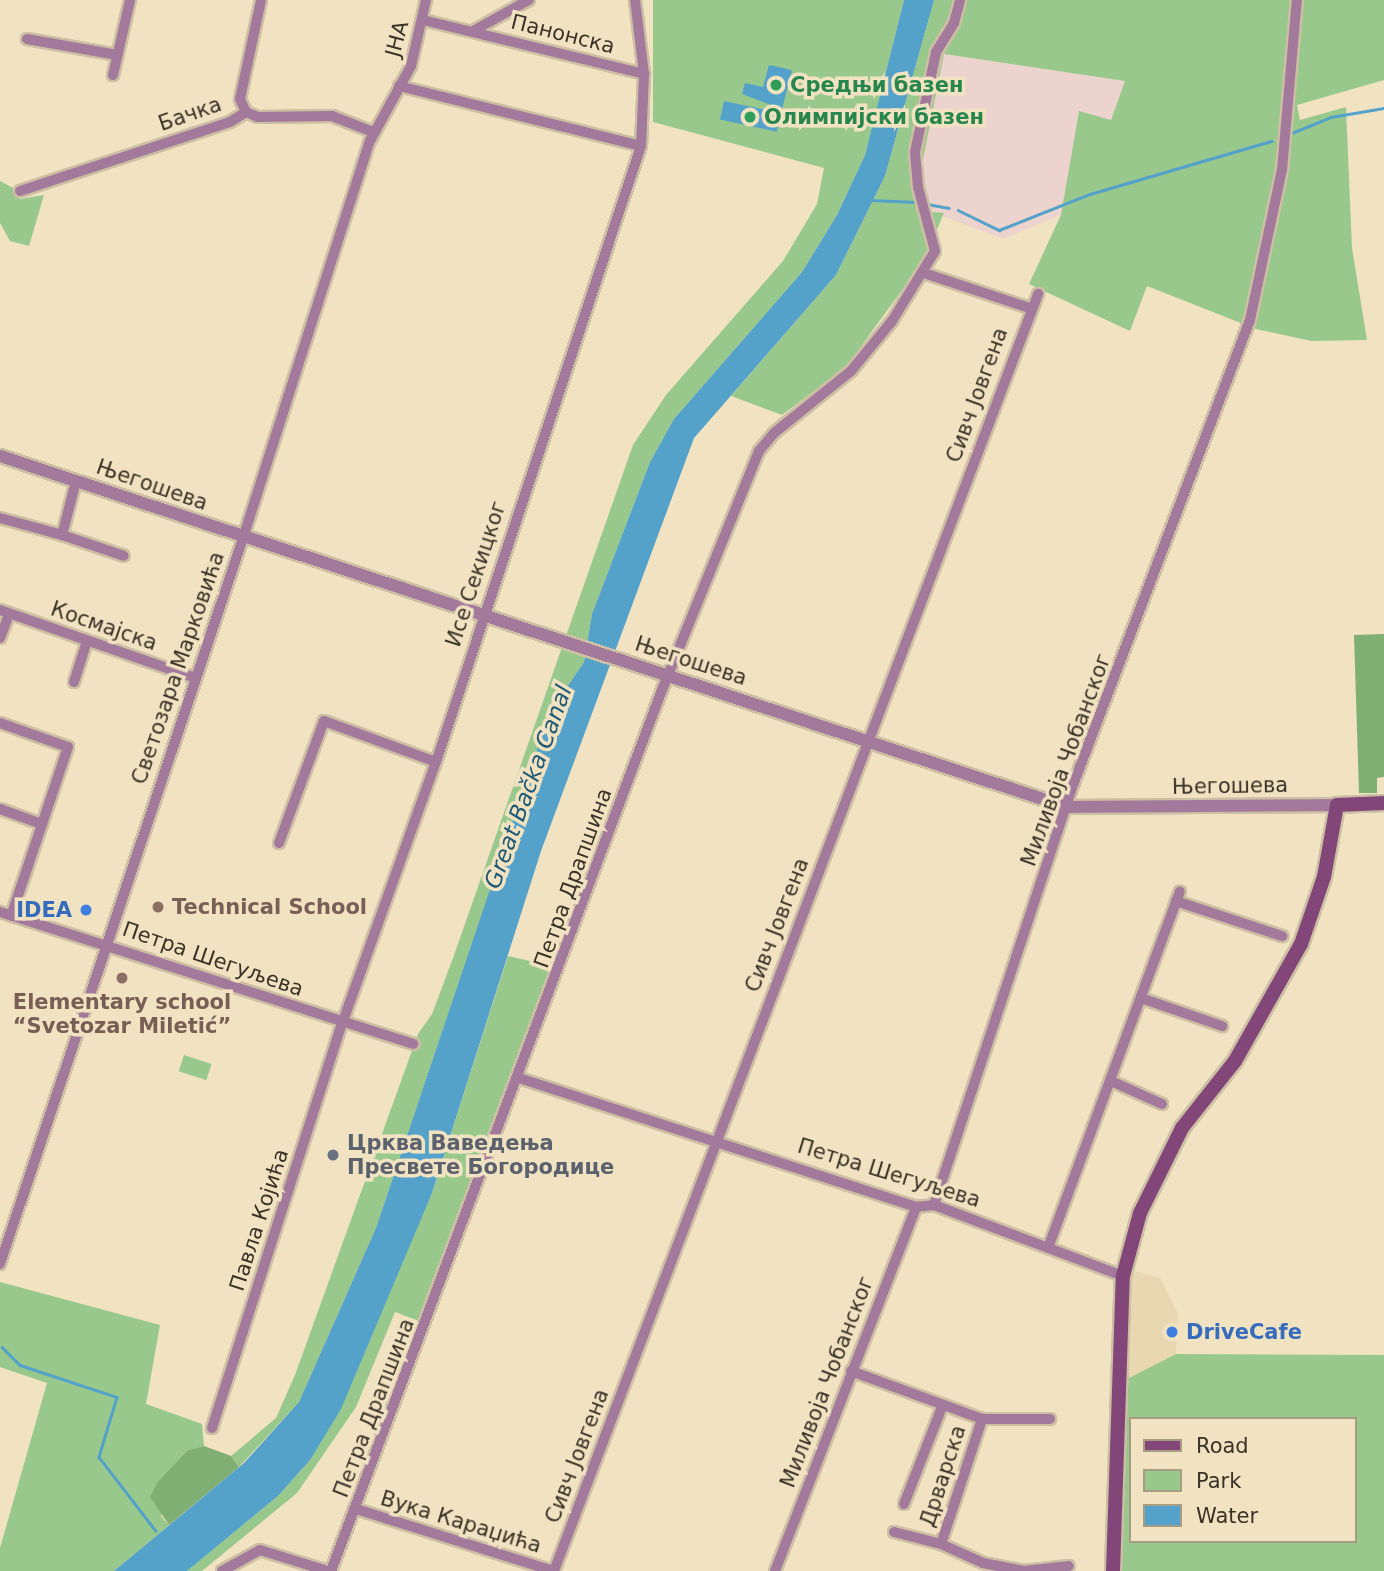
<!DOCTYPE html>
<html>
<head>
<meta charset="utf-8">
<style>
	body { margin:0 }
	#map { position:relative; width:1384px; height:1571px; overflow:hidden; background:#f1e2c2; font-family:"DejaVu Sans",sans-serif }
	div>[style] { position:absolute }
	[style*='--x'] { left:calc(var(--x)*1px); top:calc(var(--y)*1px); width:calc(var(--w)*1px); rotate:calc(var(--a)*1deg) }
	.built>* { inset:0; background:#e8d7b0 }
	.industrial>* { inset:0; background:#edd3cd }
	.green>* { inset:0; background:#99c88d; transform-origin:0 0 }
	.forest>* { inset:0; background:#80af74 }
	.water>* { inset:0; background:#54a1c9; transform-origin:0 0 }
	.stream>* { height:2.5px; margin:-1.25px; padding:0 1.25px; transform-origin:1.25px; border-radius:1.25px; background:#54a1c9 }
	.roads { filter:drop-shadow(2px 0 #ccbfa3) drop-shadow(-2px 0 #ccbfa3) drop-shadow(0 2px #ccbfa3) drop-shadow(0 -2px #ccbfa3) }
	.minor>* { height:10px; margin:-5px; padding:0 5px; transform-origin:5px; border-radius:5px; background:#a47a9c }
	.tertiary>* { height:12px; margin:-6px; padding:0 6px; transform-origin:6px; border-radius:6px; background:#a47a9c }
	.secondary>* { height:14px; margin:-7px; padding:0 7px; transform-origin:7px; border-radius:7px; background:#824678 }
	.dots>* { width:19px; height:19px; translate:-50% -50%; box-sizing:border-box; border:4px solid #f1e2c2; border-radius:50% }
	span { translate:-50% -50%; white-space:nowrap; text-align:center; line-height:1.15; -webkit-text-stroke:7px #f1e2c2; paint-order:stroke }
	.street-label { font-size:21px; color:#393327 }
	.leisure-label { font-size:21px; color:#27864d; font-weight:700 }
	.left { translate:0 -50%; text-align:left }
	.education-label { font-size:21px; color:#785e54; font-weight:700 }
	.shop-label { font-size:21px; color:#366cbe; font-weight:700 }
	.right { translate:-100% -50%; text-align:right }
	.worship-label { font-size:21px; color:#5b616d; font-weight:700 }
	.water-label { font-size:23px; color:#1e5976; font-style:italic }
	.legend { position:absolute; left:1129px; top:1417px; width:228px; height:126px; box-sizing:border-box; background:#f1e2c2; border:2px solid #a79c84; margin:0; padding:9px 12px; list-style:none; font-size:21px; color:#393327 }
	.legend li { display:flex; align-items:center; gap:14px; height:35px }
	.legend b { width:35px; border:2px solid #a79c84 }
</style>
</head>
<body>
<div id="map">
	<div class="built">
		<div style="clip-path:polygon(1130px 1270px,1160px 1278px,1178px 1314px,1176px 1354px,1127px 1379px)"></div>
	</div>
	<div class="industrial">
		<div style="clip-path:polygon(944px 54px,1125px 81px,1111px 120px,1079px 111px,1061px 215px,1003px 239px,932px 212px,921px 169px)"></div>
	</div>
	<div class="green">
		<div style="clip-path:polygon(653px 0,904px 0,865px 155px,837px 215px,802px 272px,674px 419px,650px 462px,592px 614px,584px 662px,549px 715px,376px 1228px,299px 1402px,239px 1467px,231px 1456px,276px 1418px,295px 1375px,418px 1034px,432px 1014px,453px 958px,633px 445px,666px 395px,783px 261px,817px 204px,824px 168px,653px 122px)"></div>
		<div style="clip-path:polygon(934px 0,1384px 0,1384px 80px,1297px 105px,1300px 120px,1346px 107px,1352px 248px,1367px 340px,1311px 341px,1256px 329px,1147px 286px,1130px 331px,1029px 284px,1061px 215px,1079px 111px,1111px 120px,1125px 81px,944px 54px,921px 169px,932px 212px,944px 213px,924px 260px,846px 367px,782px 415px,731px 396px,836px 275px,885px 176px)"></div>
		<div style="clip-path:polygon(0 181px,15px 189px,20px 199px,44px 195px,29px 246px,10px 241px,0 223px)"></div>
		<div style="clip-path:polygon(508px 956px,552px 966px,419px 1321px,395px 1312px,356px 1407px,297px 1493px,202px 1571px,187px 1571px,278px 1496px,310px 1460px,432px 1193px)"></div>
		<div style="left:184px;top:1055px;width:29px;height:17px;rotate:18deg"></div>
		<div style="clip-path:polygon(0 1282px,160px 1325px,146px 1404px,202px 1424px,204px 1446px,188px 1450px,161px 1516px,169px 1525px,114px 1571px,0 1571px,0 1548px,47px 1383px,0 1367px)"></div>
		<div style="clip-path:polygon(evenodd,1176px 1354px,1384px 1355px,1384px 1571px,1121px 1571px,1127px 1379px,1176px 1354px,1130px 1419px,1354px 1419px,1354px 1541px,1130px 1541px,1130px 1419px)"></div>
	</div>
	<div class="forest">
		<div style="clip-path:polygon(1384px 634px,1384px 777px,1377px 778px,1377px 793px,1359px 793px,1354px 635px)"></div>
		<div style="clip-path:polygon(204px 1446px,231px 1456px,239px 1467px,169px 1525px,150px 1497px,157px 1483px,188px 1450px)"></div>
	</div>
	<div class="water">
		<div style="clip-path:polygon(904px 0,934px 0,885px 176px,836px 275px,694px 438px,541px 851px,432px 1193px,341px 1409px,310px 1460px,278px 1496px,187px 1571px,114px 1571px,244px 1463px,299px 1402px,376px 1228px,549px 714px,584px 662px,592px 614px,650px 462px,674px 419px,802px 272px,837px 215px,865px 155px)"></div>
		<div style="clip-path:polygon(769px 65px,792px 70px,782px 109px,742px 94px,745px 83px,763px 87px)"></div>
		<div style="left:724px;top:101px;width:58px;height:19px;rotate:12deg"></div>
	</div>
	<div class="stream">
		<div style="--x:1292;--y:133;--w:42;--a:-22.3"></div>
		<div style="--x:1331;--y:117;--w:54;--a:-9.6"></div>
		<div style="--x:870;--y:200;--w:46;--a:2.5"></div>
		<div style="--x:927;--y:204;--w:22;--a:10"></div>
		<div style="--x:958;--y:210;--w:46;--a:26"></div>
		<div style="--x:999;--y:230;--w:98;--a:-21.6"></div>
		<div style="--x:1090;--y:194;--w:189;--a:-16.3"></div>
		<div style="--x:2;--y:1347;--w:25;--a:45"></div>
		<div style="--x:20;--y:1365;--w:102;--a:18.3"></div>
		<div style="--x:117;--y:1397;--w:63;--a:106.7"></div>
		<div style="--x:99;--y:1457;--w:93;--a:52.4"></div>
	</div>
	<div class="roads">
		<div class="minor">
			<div style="--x:423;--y:20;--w:228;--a:13.7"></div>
			<div style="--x:473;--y:31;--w:64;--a:-29"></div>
			<div style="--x:27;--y:39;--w:92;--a:10"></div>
			<div style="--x:113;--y:75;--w:77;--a:-77.2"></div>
			<div style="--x:399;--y:86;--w:249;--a:13.9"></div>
			<div style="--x:246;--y:112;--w:13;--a:23"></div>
			<div style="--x:258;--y:117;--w:74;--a:-0.8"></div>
			<div style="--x:332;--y:116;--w:44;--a:21.3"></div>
			<div style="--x:246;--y:112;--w:14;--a:-115"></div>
			<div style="--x:240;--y:99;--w:101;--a:-78"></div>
			<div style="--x:20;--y:191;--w:221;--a:-18.2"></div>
			<div style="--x:230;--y:122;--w:19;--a:-32"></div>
			<div style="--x:924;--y:273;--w:111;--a:18.4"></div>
			<div style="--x:76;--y:481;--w:56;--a:104.5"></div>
			<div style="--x:62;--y:535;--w:65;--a:18.7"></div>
			<div style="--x:0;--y:518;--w:64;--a:15.3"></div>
			<div style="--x:0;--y:610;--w:207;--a:19.2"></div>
			<div style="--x:0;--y:638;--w:26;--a:-69"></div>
			<div style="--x:74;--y:682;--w:43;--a:-72.4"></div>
			<div style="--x:0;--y:723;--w:72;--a:19.4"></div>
			<div style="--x:68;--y:747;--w:178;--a:108.6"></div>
			<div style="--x:0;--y:809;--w:45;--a:19.7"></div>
			<div style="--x:279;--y:843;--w:130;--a:-69.8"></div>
			<div style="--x:324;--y:721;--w:119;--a:20.1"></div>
			<div style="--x:1176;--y:901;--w:112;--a:18.3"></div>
			<div style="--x:0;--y:912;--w:434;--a:17.7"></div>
			<div style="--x:1141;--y:998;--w:86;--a:19.1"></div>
			<div style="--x:519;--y:1078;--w:417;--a:18"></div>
			<div style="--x:916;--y:1207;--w:18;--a:-6"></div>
			<div style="--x:934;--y:1205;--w:202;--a:20.6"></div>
			<div style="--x:1111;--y:1081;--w:56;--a:24.3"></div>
			<div style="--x:934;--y:1205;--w:434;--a:-71.7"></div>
			<div style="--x:1070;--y:793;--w:506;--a:-69.17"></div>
			<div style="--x:1250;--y:320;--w:153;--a:-78"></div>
			<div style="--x:1282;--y:170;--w:171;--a:-85"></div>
			<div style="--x:1048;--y:1248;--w:380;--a:-69.7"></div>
			<div style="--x:0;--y:1264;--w:766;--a:-71.49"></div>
			<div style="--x:243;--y:538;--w:417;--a:-72.3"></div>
			<div style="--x:370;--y:141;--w:85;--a:-61.3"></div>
			<div style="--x:411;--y:66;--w:68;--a:-77.2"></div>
			<div style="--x:851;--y:1371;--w:140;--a:20.1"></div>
			<div style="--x:982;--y:1419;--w:68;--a:0"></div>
			<div style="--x:212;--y:1428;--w:424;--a:-72.2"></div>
			<div style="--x:342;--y:1024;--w:278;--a:-70.3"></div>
			<div style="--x:436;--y:762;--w:649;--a:-71.59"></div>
			<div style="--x:641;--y:146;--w:72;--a:-87.6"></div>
			<div style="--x:644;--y:74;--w:75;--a:-96.9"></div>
			<div style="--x:904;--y:1504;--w:104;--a:-68.6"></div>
			<div style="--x:356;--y:1509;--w:207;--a:17.4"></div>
			<div style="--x:894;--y:1532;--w:49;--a:14.3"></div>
			<div style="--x:941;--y:1544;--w:46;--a:24.3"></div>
			<div style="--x:983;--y:1563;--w:42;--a:11"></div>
			<div style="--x:1024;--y:1571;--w:45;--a:-6.3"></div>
			<div style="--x:941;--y:1544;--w:132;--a:-71.8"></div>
			<div style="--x:222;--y:1571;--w:43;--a:-28.9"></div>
			<div style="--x:260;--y:1550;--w:71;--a:17.2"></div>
			<div style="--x:331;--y:1571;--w:941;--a:-69.41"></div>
			<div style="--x:662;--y:690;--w:258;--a:-67.9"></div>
			<div style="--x:759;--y:451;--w:23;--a:-50"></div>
			<div style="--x:774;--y:433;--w:99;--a:-38.8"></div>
			<div style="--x:851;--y:371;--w:65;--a:-50.6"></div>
			<div style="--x:892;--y:321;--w:82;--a:-58.4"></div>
			<div style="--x:935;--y:251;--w:66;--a:-104.9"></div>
			<div style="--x:918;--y:187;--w:35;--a:-95"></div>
			<div style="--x:915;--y:152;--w:102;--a:-78.1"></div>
			<div style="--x:936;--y:52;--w:34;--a:-58"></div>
			<div style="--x:954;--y:23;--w:24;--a:-75"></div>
			<div style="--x:554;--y:1571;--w:1366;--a:-69.24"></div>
			<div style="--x:775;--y:1571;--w:390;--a:-68.8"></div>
		</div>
		<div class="tertiary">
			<div style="--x:0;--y:456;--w:1123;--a:18.21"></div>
			<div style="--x:1067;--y:807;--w:270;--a:-0.4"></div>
		</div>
		<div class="secondary">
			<div style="--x:1113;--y:1571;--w:295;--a:-88.1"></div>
			<div style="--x:1123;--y:1276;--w:65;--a:-74.9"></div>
			<div style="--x:1140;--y:1213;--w:95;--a:-63.7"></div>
			<div style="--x:1182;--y:1128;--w:85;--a:-51.7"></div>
			<div style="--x:1235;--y:1061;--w:134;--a:-60.6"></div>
			<div style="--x:1301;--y:944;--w:71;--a:-71.1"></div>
			<div style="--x:1324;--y:877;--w:73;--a:-79.8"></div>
			<div style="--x:1337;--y:805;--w:47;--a:-2.4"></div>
		</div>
	</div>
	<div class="dots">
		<div style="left:776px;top:85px;background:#2e9e5b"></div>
		<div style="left:750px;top:117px;background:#2e9e5b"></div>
		<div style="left:158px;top:907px;background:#8d6e63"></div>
		<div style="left:86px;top:910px;background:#3f7fe0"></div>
		<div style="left:122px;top:978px;background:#8d6e63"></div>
		<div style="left:333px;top:1155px;background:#6b7280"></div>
		<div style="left:1172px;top:1332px;background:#3f7fe0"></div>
	</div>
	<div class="street-label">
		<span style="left:563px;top:34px;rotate:14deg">Панонска</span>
		<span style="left:397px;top:39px;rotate:-75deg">ЈНА</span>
		<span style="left:190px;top:114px;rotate:-19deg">Бачка</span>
		<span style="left:977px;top:395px;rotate:-70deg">Сивч Јовгена</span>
		<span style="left:152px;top:485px;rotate:19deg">Његошева</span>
		<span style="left:476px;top:574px;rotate:-72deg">Исе Секицког</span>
		<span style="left:104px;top:626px;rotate:19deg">Космајска</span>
		<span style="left:691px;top:661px;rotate:18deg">Његошева</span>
		<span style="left:178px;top:668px;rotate:-71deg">Светозара Марковића</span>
		<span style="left:1066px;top:760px;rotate:-70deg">Миливоја Чобанског</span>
		<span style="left:1230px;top:786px;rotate:-1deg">Његошева</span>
		<span style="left:573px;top:878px;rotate:-70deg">Петра Драпшина</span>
		<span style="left:777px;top:925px;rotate:-69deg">Сивч Јовгена</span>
		<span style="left:213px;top:959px;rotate:19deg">Петра Шегуљева</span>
		<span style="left:889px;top:1173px;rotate:17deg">Петра Шегуљева</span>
		<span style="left:259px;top:1220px;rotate:-72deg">Павла Којића</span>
		<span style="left:827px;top:1382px;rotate:-69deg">Миливоја Чобанског</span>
		<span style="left:374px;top:1408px;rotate:-69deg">Петра Драпшина</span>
		<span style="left:577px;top:1456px;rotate:-69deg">Сивч Јовгена</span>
		<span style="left:943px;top:1476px;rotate:-72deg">Дрварска</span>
		<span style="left:461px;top:1522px;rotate:17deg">Вука Караџића</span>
	</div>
	<div class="leisure-label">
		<span class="left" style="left:790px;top:85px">Средњи базен</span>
		<span class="left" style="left:764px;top:117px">Олимпијски базен</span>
	</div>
	<div class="education-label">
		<span class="left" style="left:172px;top:907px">Technical School</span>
		<span style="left:122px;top:1014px">Elementary school<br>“Svetozar Miletić”</span>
	</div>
	<div class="shop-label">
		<span class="right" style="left:72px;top:910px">IDEA</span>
		<span class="left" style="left:1186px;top:1332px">DriveCafe</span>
	</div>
	<div class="worship-label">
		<span class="left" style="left:347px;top:1155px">Црква Ваведења<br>Пресвете Богородице</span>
	</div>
	<div class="water-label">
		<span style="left:528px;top:787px;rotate:-70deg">Great Bačka Canal</span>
	</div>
	<ul class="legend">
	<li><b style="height:9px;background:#824678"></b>Road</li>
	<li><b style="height:19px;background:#99c88d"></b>Park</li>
	<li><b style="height:19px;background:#54a1c9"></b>Water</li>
	</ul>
</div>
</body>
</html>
